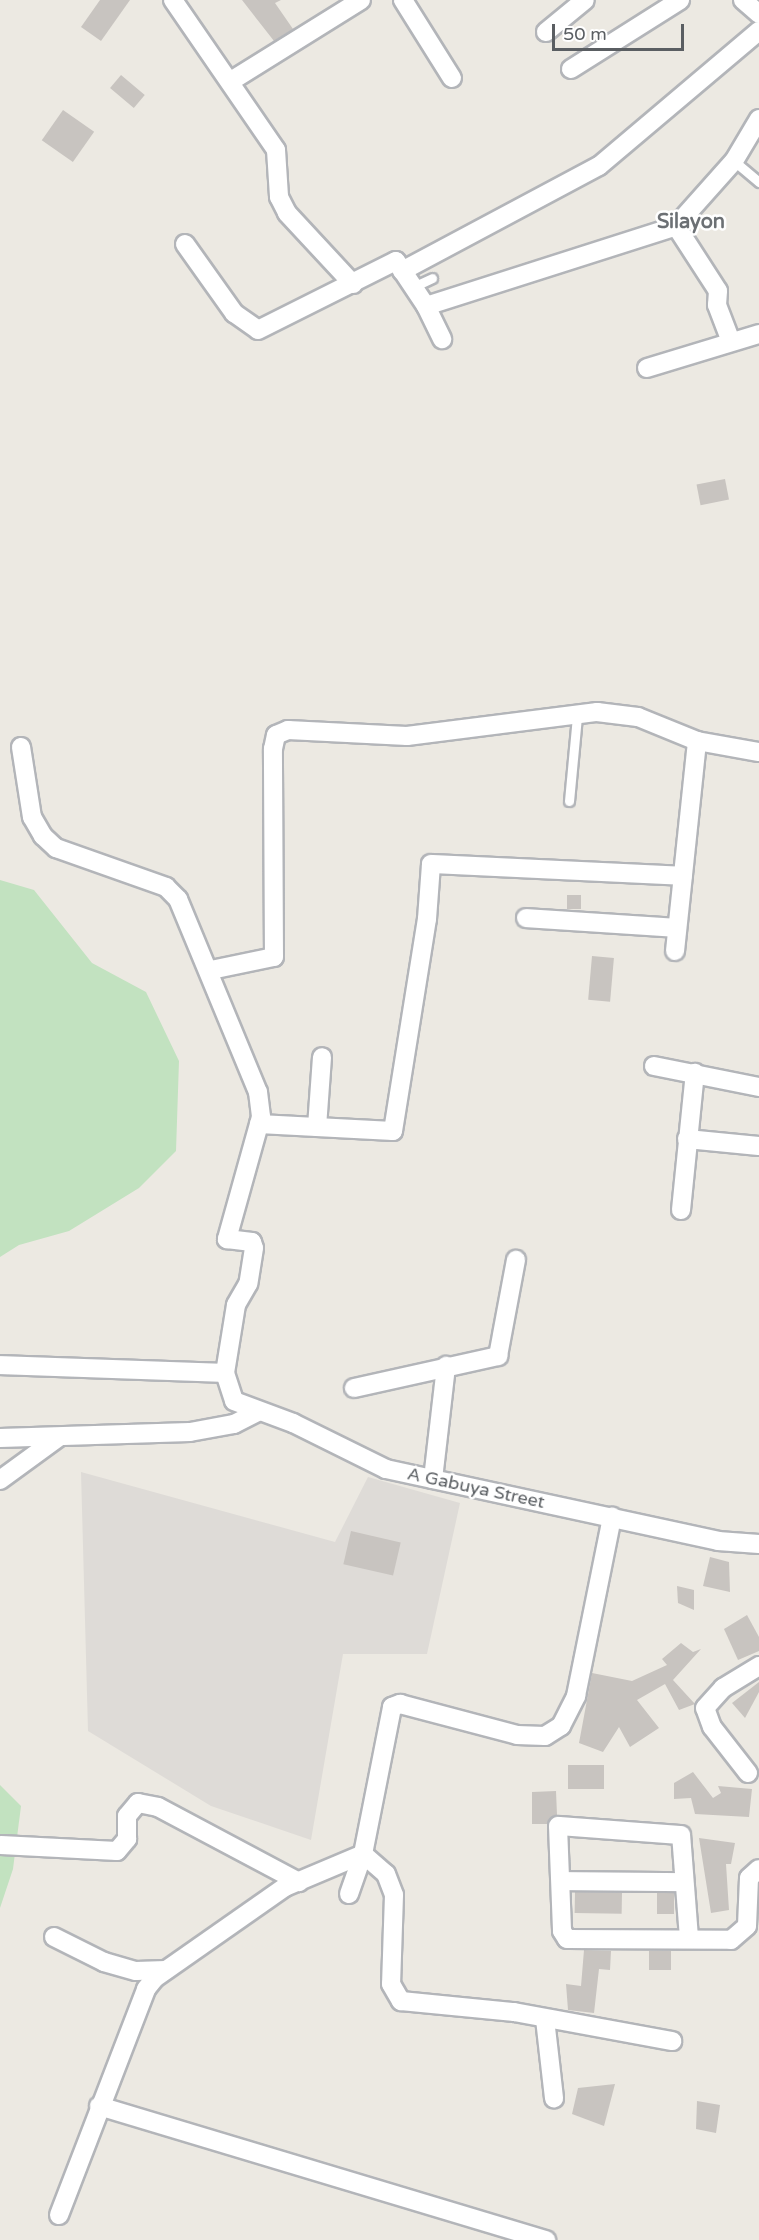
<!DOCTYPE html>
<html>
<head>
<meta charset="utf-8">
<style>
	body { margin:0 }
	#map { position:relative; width:759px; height:2240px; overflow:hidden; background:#ece9e2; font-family:"Varela Round",sans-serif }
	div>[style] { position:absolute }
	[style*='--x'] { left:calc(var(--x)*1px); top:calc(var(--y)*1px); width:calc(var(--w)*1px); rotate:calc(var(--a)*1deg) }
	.industrial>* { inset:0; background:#dedbd7 }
	.green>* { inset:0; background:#c2e2c0 }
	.building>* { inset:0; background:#c8c4c0; transform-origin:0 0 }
	.roads { filter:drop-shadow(2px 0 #b3b5b9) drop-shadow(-2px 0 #b3b5b9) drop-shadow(0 2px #b3b5b9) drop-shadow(0 -2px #b3b5b9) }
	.lane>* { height:9px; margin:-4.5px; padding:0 4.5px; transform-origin:4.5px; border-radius:4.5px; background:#fff }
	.street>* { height:18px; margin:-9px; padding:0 9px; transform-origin:9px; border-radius:9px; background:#fff }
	span { translate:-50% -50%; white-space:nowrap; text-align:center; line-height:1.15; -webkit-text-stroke:5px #fff; paint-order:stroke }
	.street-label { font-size:18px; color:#5a5e62 }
	.neighbourhood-label { font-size:20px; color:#6c7074; font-weight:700 }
	.scale { position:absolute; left:552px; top:24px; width:132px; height:27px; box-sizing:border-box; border:3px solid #5a5e62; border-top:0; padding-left:8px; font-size:18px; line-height:21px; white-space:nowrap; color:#5a5e62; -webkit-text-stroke:4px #fff; paint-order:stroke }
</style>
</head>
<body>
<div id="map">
	<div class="industrial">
		<div style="clip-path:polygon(81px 1472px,335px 1542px,368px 1477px,460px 1503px,427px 1654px,343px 1654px,311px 1840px,211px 1806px,88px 1731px)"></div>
	</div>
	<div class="green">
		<div style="clip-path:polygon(0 880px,34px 890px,92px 963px,146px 992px,179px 1061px,176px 1151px,139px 1188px,69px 1231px,19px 1245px,0 1257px)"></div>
		<div style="clip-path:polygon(0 1785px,21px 1806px,13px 1869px,0 1908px)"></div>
	</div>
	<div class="building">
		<div style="clip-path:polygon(100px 0,130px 0,101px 41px,81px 27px)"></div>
		<div style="clip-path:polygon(242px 0,281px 0,275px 3px,293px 29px,274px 41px)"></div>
		<div style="left:121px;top:75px;width:31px;height:17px;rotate:40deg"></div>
		<div style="left:63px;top:110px;width:38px;height:37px;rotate:35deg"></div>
		<div style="left:725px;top:479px;width:21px;height:29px;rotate:79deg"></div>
		<div style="left:567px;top:895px;width:14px;height:14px"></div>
		<div style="left:592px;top:956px;width:22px;height:44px;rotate:5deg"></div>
		<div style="left:351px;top:1531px;width:51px;height:34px;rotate:13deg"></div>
		<div style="clip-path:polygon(710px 1557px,729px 1562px,730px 1592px,703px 1586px)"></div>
		<div style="clip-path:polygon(677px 1586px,694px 1590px,694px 1610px,678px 1603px)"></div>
		<div style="clip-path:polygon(747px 1615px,759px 1637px,759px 1651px,738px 1660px,724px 1629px)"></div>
		<div style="clip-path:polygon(681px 1643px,693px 1652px,701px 1649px,673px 1680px,695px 1704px,679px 1710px,665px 1684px,637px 1700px,659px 1728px,630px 1747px,619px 1727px,603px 1752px,579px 1743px,592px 1673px,632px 1681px,667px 1665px,662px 1659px)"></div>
		<div style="clip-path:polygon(759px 1682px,759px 1692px,745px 1718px,732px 1703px)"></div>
		<div style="left:604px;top:1765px;width:24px;height:36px;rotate:90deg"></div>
		<div style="clip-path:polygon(693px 1772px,713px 1798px,721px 1793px,718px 1786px,752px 1789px,749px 1817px,695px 1814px,691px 1798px,674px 1799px,674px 1783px)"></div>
		<div style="clip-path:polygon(556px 1791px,557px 1815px,547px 1824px,532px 1824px,532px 1792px)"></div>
		<div style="clip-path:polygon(699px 1838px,735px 1843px,731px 1864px,726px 1864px,729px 1910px,711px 1913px)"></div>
		<div style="left:575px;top:1892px;width:47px;height:21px;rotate:1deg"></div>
		<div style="left:657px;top:1893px;width:17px;height:21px"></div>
		<div style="clip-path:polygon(584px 1950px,611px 1951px,610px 1970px,599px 1969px,594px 2013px,568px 2010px,566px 1984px,581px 1986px)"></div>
		<div style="left:649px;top:1951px;width:22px;height:19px"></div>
		<div style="clip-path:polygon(615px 2084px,604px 2126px,572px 2114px,578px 2088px)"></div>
		<div style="clip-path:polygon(697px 2101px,720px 2105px,716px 2133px,696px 2129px)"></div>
	</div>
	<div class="roads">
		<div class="lane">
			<div style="--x:734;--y:161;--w:33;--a:40"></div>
			<div style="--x:413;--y:287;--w:21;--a:-25"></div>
			<div style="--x:569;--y:801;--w:85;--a:-84.6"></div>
		</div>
		<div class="street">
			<div style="--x:173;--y:0;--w:182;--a:55.5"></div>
			<div style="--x:276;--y:150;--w:47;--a:86.3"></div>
			<div style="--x:279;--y:197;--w:18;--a:63"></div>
			<div style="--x:287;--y:213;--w:97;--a:47.1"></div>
			<div style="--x:403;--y:0;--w:92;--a:57.9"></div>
			<div style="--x:743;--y:0;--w:21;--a:41"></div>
			<div style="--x:546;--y:32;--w:50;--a:-39.4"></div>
			<div style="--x:571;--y:69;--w:129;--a:-32.3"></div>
			<div style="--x:231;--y:81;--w:153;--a:-31.9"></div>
			<div style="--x:676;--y:226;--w:77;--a:57.1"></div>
			<div style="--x:718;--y:291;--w:14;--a:94"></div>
			<div style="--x:717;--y:305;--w:39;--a:69"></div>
			<div style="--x:185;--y:244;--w:85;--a:54.6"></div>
			<div style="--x:234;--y:313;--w:29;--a:35"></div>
			<div style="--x:258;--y:330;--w:154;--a:-26.6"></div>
			<div style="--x:396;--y:261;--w:54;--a:56.3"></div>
			<div style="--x:426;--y:306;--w:262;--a:-17.7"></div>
			<div style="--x:676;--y:226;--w:87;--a:-48.3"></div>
			<div style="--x:734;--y:161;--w:49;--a:-59.2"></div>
			<div style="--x:402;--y:271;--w:223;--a:-28.1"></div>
			<div style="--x:599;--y:166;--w:209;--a:-40.2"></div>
			<div style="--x:426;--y:306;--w:37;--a:64"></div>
			<div style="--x:647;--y:368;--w:117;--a:-16.9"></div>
			<div style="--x:21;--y:747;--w:71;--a:81.1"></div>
			<div style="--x:32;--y:817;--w:22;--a:60"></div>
			<div style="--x:43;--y:836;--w:18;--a:43"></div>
			<div style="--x:56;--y:848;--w:117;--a:19.5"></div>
			<div style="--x:166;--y:887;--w:17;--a:45"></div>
			<div style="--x:178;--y:899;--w:209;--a:67.5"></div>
			<div style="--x:258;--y:1092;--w:25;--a:83"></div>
			<div style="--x:261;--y:1117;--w:127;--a:105.6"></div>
			<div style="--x:227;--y:1239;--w:25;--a:7"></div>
			<div style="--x:252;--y:1242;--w:6;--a:72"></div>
			<div style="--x:254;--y:1248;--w:36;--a:99"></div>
			<div style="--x:248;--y:1284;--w:24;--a:120"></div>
			<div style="--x:236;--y:1305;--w:69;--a:99.2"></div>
			<div style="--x:225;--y:1373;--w:29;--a:72"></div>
			<div style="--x:234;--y:1401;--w:63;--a:20.4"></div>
			<div style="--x:293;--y:1423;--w:104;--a:26.3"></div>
			<div style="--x:386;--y:1469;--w:340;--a:12.2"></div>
			<div style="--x:718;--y:1541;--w:41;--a:4.2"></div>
			<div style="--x:526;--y:918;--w:151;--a:3.8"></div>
			<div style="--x:675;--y:951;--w:211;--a:-84"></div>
			<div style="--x:211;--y:970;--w:64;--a:-11.7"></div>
			<div style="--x:274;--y:957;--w:208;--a:-90.3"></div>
			<div style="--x:273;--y:749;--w:14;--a:-78"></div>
			<div style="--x:276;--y:735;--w:13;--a:-23"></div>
			<div style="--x:288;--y:730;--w:119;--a:2.9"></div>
			<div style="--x:407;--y:736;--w:192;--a:-7.2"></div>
			<div style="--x:597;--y:712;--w:41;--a:7"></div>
			<div style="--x:638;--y:717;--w:64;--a:22.1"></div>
			<div style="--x:697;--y:741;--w:63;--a:10.1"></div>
			<div style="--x:654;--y:1066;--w:107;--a:11.3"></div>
			<div style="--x:259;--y:1124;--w:134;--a:3"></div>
			<div style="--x:393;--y:1131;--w:215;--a:-80.9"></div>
			<div style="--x:427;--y:919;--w:55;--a:-85.8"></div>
			<div style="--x:431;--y:864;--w:252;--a:2.7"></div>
			<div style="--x:317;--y:1127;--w:70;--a:-85.9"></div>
			<div style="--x:687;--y:1139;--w:72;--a:5.6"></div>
			<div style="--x:681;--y:1210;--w:138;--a:-84.2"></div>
			<div style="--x:0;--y:1365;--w:225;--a:2"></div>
			<div style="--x:354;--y:1388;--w:148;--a:-12.5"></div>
			<div style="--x:498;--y:1356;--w:98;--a:-79.4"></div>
			<div style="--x:0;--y:1438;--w:190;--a:-1.8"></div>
			<div style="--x:190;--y:1432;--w:45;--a:-10.3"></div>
			<div style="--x:234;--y:1424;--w:27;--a:-27"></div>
			<div style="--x:433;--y:1479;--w:114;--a:-83.4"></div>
			<div style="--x:0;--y:1480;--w:73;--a:-36.1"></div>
			<div style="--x:748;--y:1773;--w:58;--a:-128"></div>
			<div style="--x:712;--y:1727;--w:20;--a:-110"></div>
			<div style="--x:705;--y:1708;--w:27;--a:-48"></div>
			<div style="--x:723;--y:1688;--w:42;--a:-31.4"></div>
			<div style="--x:1;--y:1845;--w:116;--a:3"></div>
			<div style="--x:117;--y:1851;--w:16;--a:-50"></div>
			<div style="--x:127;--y:1839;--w:23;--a:-90"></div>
			<div style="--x:127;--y:1816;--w:17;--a:-50"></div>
			<div style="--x:138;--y:1803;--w:20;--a:11"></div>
			<div style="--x:158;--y:1807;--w:160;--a:28"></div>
			<div style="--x:561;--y:1881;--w:122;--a:0.5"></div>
			<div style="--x:349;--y:1894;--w:42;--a:-70.7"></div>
			<div style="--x:363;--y:1854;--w:150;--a:-78.8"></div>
			<div style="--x:392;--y:1707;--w:9;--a:-21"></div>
			<div style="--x:400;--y:1704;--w:121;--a:14.8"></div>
			<div style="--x:517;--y:1735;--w:28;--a:2"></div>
			<div style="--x:545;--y:1736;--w:19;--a:-32"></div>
			<div style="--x:561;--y:1726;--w:34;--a:-63"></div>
			<div style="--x:576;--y:1696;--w:183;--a:-78.6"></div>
			<div style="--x:54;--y:1937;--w:56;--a:26.6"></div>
			<div style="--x:104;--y:1962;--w:33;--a:16"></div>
			<div style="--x:136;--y:1971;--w:30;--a:-2"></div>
			<div style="--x:689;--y:1938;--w:103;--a:-94.4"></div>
			<div style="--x:681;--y:1835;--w:123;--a:-175.8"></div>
			<div style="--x:558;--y:1826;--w:105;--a:87.8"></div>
			<div style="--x:562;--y:1931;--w:9;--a:58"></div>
			<div style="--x:567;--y:1939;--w:164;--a:0.3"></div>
			<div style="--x:731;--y:1940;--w:21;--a:-41"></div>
			<div style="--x:747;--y:1926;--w:48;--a:-87.6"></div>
			<div style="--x:749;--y:1878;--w:13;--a:-42"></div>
			<div style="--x:545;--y:2019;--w:80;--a:83.5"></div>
			<div style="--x:99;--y:2106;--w:467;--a:16.7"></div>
			<div style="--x:59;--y:2215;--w:242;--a:-68.9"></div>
			<div style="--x:146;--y:1989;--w:14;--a:-51"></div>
			<div style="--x:155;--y:1978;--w:159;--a:-35"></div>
			<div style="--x:285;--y:1887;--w:85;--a:-22.9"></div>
			<div style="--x:363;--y:1854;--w:30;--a:41"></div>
			<div style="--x:386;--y:1874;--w:22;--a:69"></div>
			<div style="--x:394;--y:1895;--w:89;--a:91.9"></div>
			<div style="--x:391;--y:1984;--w:20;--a:60"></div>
			<div style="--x:401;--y:2001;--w:114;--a:5.6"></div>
			<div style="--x:514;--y:2012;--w:161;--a:10.4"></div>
		</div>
	</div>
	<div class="street-label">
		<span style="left:476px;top:1488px;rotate:12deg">A Gabuya Street</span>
	</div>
	<div class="neighbourhood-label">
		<span style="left:691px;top:222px">Silayon</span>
	</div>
	<div class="scale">50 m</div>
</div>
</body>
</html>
